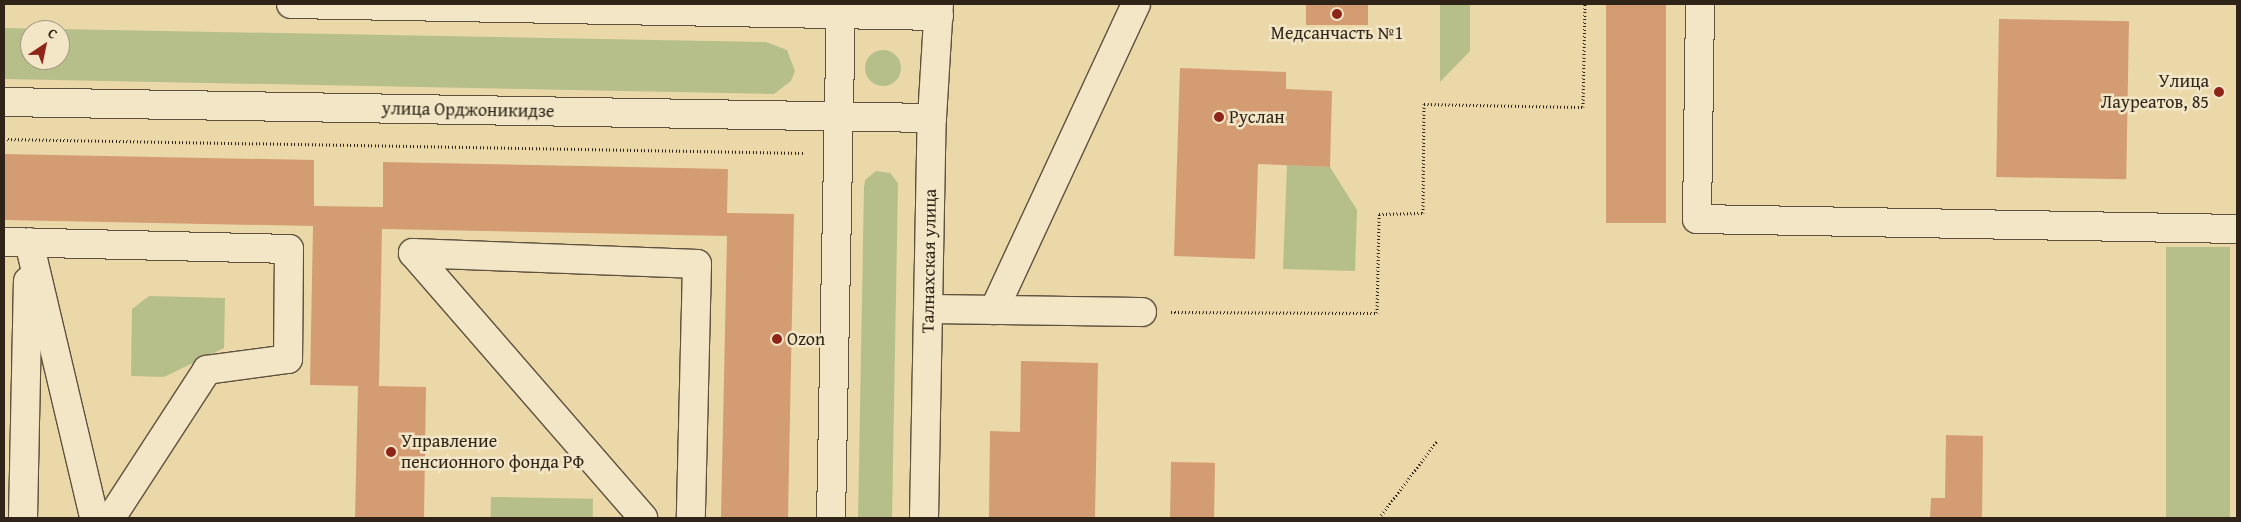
<!DOCTYPE html>
<html>
<head>
<meta charset="utf-8">
<style>
	body { margin:0 }
	#map { position:relative; width:2241px; height:522px; overflow:hidden; background:#ebd8a9; font-family:"Gentium Book Plus",serif }
	div>[style] { position:absolute }
	[style*='--x'] { left:calc(var(--x)*1px); top:calc(var(--y)*1px); width:calc(var(--w)*1px); rotate:calc(var(--a)*1deg) }
	.green>* { inset:0; background:#b6bf89; transform-origin:0 0 }
	.round { border-radius:50% }
	.building>* { inset:0; background:#d49c73; transform-origin:0 0 }
	.path>* { height:3px; margin-top:-1.5px; transform-origin:0; background:repeating-linear-gradient(90deg,#302419 0 1px,transparent 0 3.5px) }
	.roads { filter:drop-shadow(1px 0 #5f513d) drop-shadow(-1px 0 #5f513d) drop-shadow(0 1px #5f513d) drop-shadow(0 -1px #5f513d) }
	.minor>* { height:28px; margin:-14px; padding:0 14px; transform-origin:14px; border-radius:14px; background:#f2e6c7 }
	.dots>* { width:14px; height:14px; translate:-50% -50%; box-sizing:border-box; border:2px solid #f2e6c7; border-radius:50% }
	span { translate:-50% -50%; white-space:nowrap; text-align:center; line-height:1.15; -webkit-text-stroke:5px #f2e6c7; paint-order:stroke }
	.poi-label { font-size:18px; color:#302419 }
	.right { translate:-100% -50%; text-align:right }
	.left { translate:0 -50%; text-align:left }
	.street-label { font-size:18px; color:#302419 }
	.frame { position:absolute; inset:0; border:5px solid #302419; pointer-events:none }
	.north { position:absolute; left:20px; top:20px; width:50px; height:50px; box-sizing:border-box; background:#f2e6c7; border:1px solid #a49881; border-radius:50%; rotate:34deg; font-size:14px; font-weight:700; line-height:20px; text-align:center; color:#302419 }
	.north::after { content:''; display:block; margin:auto; width:18px; height:22px; background:#8f2418; clip-path:polygon(50% 0,100% 100%,50% 72%,0 100%) }
</style>
</head>
<body>
<div id="map">
	<div class="green">
		<div style="clip-path:polygon(1440px 4px,1470px 4px,1470px 51px,1440px 82px)"></div>
		<div style="clip-path:polygon(evenodd,4px 28px,766px 42px,787px 50px,795px 71px,791px 81px,774px 94px,4px 79px,4px 28px,30px 30px,60px 30px,60px 60px,30px 60px,30px 30px)"></div>
		<div class="round" style="left:865px;top:50px;width:36px;height:36px"></div>
		<div style="clip-path:polygon(1287px 165px,1330px 167px,1357px 210px,1355px 271px,1283px 269px)"></div>
		<div style="clip-path:polygon(876px 171px,890px 173px,898px 183px,892px 518px,858px 518px,864px 188px,865px 180px)"></div>
		<div style="left:2166px;top:247px;width:64px;height:271px"></div>
		<div style="clip-path:polygon(149px 296px,225px 298px,224px 348px,164px 377px,131px 376px,132px 309px)"></div>
		<div style="left:491px;top:497px;width:102px;height:21px;rotate:1deg"></div>
	</div>
	<div class="building">
		<div style="left:1306px;top:4px;width:62px;height:21px"></div>
		<div style="left:1606px;top:4px;width:60px;height:219px"></div>
		<div style="left:1999px;top:19px;width:130px;height:158px;rotate:1deg"></div>
		<div style="clip-path:polygon(1180px 68px,1286px 72px,1286px 89px,1332px 91px,1330px 167px,1258px 164px,1255px 259px,1174px 256px)"></div>
		<div style="clip-path:polygon(4px 154px,314px 160px,314px 206px,383px 207px,383px 162px,728px 169px,727px 213px,794px 214px,788px 518px,721px 518px,727px 236px,382px 229px,379px 386px,426px 387px,424px 518px,355px 518px,358px 386px,310px 385px,313px 226px,4px 220px)"></div>
		<div style="clip-path:polygon(1021px 361px,1098px 363px,1095px 518px,989px 518px,990px 431px,1020px 432px)"></div>
		<div style="clip-path:polygon(1946px 435px,1983px 436px,1982px 518px,1930px 518px,1931px 498px,1945px 498px)"></div>
		<div style="left:1171px;top:462px;width:44px;height:56px;rotate:1deg"></div>
	</div>
	<div class="path">
		<div style="--x:4;--y:139;--w:801;--a:1"></div>
		<div style="--x:1171;--y:312;--w:206;--a:0.3"></div>
		<div style="--x:1377;--y:313;--w:99;--a:-88.8"></div>
		<div style="--x:1379;--y:214;--w:44;--a:-1.3"></div>
		<div style="--x:1423;--y:213;--w:109;--a:-89.5"></div>
		<div style="--x:1424;--y:104;--w:159;--a:1.1"></div>
		<div style="--x:1583;--y:107;--w:103;--a:-88.9"></div>
		<div style="--x:1379;--y:518;--w:96;--a:-53"></div>
	</div>
	<div class="roads">
		<div class="minor">
			<div style="--x:291;--y:4;--w:648;--a:1.06"></div>
			<div style="--x:1700;--y:4;--w:215;--a:90.8"></div>
			<div style="--x:1697;--y:219;--w:540;--a:1.06"></div>
			<div style="--x:4;--y:102;--w:928;--a:0.99"></div>
			<div style="--x:4;--y:242;--w:285;--a:1.4"></div>
			<div style="--x:289;--y:249;--w:110;--a:90.5"></div>
			<div style="--x:288;--y:359;--w:82;--a:172.3"></div>
			<div style="--x:207;--y:370;--w:176;--a:123"></div>
			<div style="--x:29;--y:242;--w:284;--a:76.7"></div>
			<div style="--x:413;--y:253;--w:284;--a:2.2"></div>
			<div style="--x:697;--y:264;--w:254;--a:91.4"></div>
			<div style="--x:413;--y:253;--w:351;--a:49"></div>
			<div style="--x:928;--y:309;--w:214;--a:0.8"></div>
			<div style="--x:994;--y:310;--w:337;--a:-65.1"></div>
			<div style="--x:23;--y:518;--w:237;--a:-88.8"></div>
			<div style="--x:831;--y:518;--w:514;--a:-88.89"></div>
			<div style="--x:924;--y:518;--w:400;--a:-88.9"></div>
			<div style="--x:932;--y:118;--w:114;--a:-86.5"></div>
		</div>
	</div>
	<div class="dots">
		<div style="left:1337px;top:14px;background:#8f2418"></div>
		<div style="left:2219px;top:92px;background:#8f2418"></div>
		<div style="left:1219px;top:117px;background:#8f2418"></div>
		<div style="left:777px;top:339px;background:#8f2418"></div>
		<div style="left:391px;top:452px;background:#8f2418"></div>
	</div>
	<div class="poi-label">
		<span style="left:1337px;top:33px">Медсанчасть №1</span>
		<span class="right" style="left:2209px;top:92px">Улица<br>Лауреатов, 85</span>
		<span class="left" style="left:1229px;top:117px">Руслан</span>
		<span class="left" style="left:787px;top:339px">Ozon</span>
		<span class="left" style="left:401px;top:452px">Управление<br>пенсионного фонда РФ</span>
	</div>
	<div class="street-label">
		<span style="left:468px;top:110px;rotate:1deg">улица Орджоникидзе</span>
		<span style="left:929px;top:261px;rotate:-89deg">Талнахская улица</span>
	</div>
	<div class="frame"></div>
	<div class="north">С</div>
</div>
</body>
</html>
